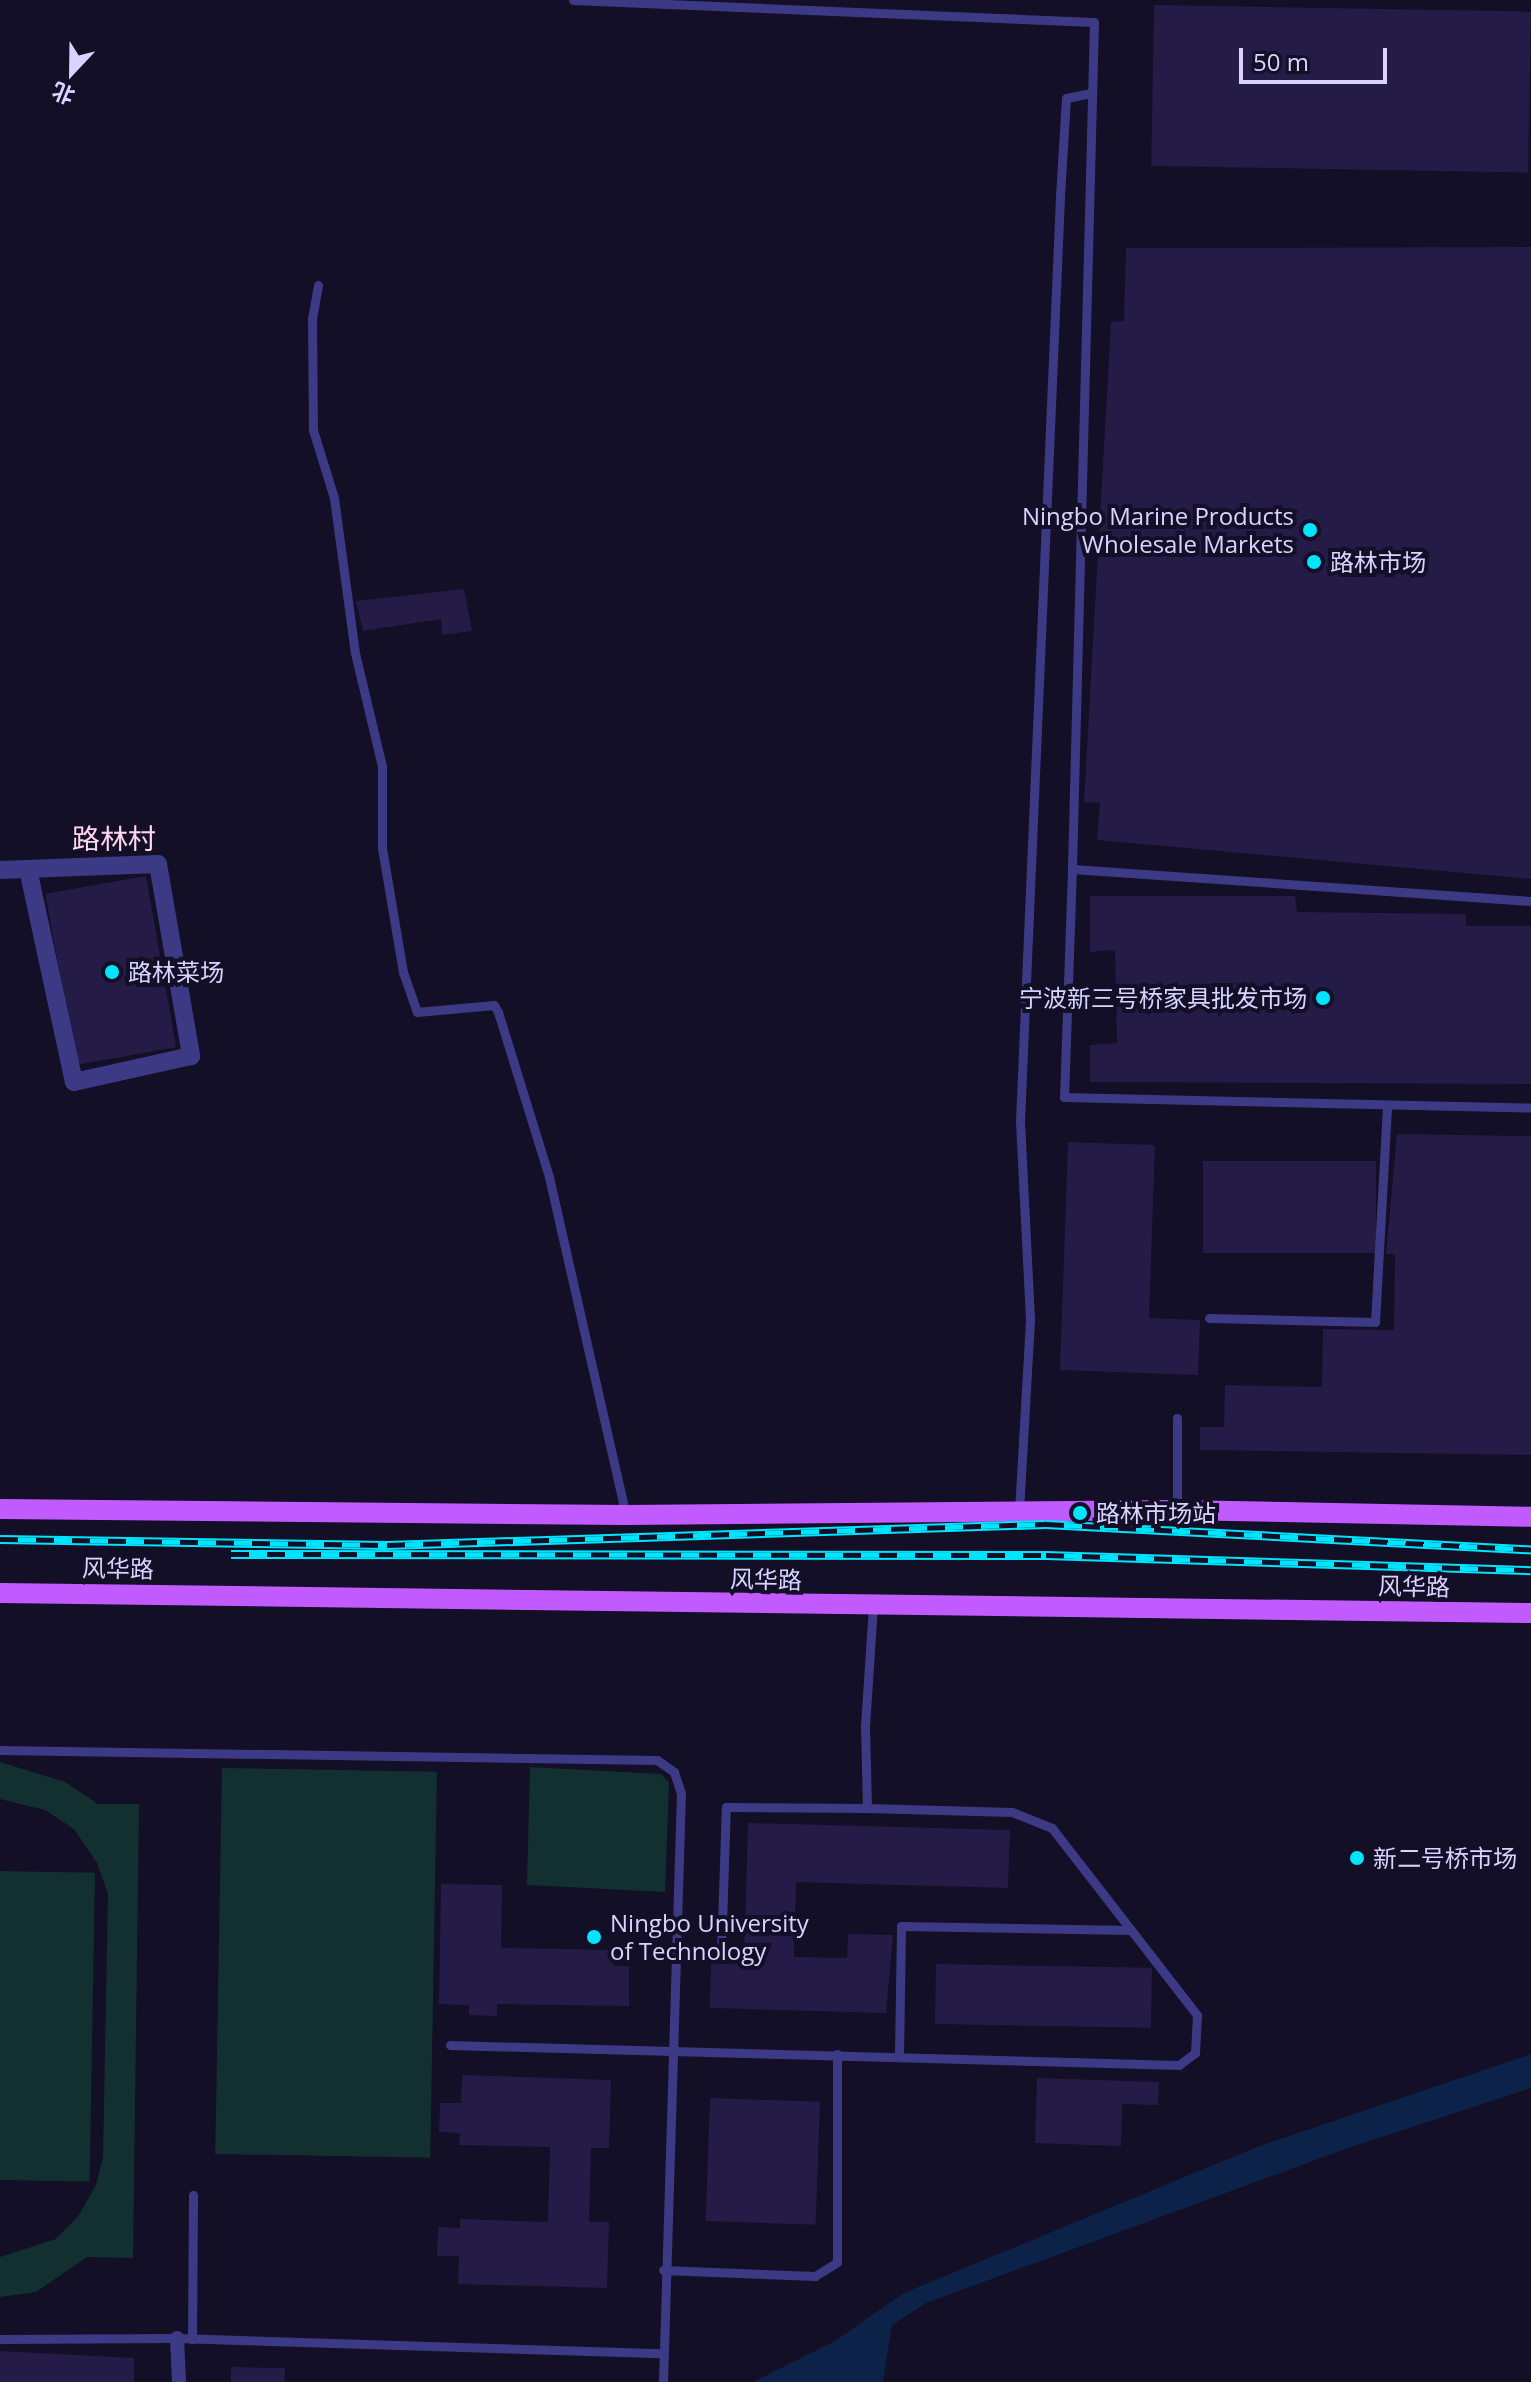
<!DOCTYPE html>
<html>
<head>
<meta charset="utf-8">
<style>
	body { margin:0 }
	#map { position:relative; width:1531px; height:2382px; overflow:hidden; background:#130f26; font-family:"Open Sans","Noto Sans SC",sans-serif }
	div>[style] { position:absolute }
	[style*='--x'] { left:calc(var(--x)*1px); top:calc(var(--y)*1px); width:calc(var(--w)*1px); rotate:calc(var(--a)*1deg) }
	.green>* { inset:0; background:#12302f; transform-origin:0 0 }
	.water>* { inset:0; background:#0c2248 }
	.building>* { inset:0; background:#241b47; transform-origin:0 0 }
	.service>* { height:9px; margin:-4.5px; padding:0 4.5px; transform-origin:4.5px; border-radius:4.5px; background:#3d3a85 }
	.pedestrian>* { height:14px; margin:-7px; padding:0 7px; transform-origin:7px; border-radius:7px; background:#3d3a85 }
	.minor>* { height:18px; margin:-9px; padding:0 9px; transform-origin:9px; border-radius:9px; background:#3d3a85 }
	.primary>* { height:20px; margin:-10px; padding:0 10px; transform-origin:10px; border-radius:10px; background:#c25bff }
	.rail>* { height:9px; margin-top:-4.5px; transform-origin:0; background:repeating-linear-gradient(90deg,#130f26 0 18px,#00e5ff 0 36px); box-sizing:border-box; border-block:2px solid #00e5ff }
	.dots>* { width:22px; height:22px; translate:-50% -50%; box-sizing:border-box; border:4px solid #130f26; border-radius:50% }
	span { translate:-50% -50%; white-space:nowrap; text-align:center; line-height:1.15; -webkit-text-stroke:8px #130f26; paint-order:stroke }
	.poi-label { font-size:24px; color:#d9d4ff }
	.right { translate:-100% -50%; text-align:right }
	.left { translate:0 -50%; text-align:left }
	.street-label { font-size:24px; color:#d9d4ff }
	.quarter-label { font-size:28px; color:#ffd6f0 }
	.north { position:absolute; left:32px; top:32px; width:80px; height:80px; -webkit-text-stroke:6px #130f26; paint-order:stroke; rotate:202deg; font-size:22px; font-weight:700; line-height:32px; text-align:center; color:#d9d4ff }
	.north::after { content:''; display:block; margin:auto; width:28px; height:36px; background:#d9d4ff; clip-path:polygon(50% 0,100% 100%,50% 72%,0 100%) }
	.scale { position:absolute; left:1239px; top:48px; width:148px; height:36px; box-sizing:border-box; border:4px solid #d9d4ff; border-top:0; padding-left:10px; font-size:24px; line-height:28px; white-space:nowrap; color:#d9d4ff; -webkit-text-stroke:6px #130f26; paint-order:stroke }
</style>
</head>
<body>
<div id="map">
	<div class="green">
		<div style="clip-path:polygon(0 1762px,65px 1782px,98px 1804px,139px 1804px,133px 2258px,87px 2257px,36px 2292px,0 2297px,0 2257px,56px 2239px,79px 2215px,96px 2185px,103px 2157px,108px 1894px,97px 1863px,74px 1829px,45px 1810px,0 1799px)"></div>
		<div style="clip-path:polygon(530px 1767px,661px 1774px,669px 1783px,665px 1892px,527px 1885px)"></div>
		<div style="left:222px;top:1768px;width:215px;height:386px;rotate:1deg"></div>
		<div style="left:0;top:1871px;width:95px;height:309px;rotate:1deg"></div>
	</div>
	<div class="water">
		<div style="clip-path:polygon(1531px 2054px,1531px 2088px,1348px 2148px,926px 2303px,892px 2325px,883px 2382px,753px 2382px,835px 2341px,904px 2293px,1257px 2147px)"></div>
	</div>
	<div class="building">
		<div style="left:1154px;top:5px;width:377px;height:161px;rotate:1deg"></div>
		<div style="clip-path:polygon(1531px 247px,1531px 879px,1097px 840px,1100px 803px,1084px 802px,1111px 322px,1124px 321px,1126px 248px)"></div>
		<div style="clip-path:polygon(464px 589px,472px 631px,442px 635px,441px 619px,363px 631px,356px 601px)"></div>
		<div style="left:146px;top:876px;width:174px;height:102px;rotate:80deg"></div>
		<div style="clip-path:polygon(1090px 896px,1295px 896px,1297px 912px,1466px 914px,1466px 926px,1531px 926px,1531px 1084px,1090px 1082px,1090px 1045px,1117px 1043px,1115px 950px,1090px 952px)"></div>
		<div style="clip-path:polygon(1397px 1134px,1531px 1136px,1531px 1455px,1200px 1450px,1200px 1427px,1224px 1427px,1225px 1385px,1322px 1387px,1323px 1329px,1394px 1330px,1395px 1254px,1386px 1254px)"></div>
		<div style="clip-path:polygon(1068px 1142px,1155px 1145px,1149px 1318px,1200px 1320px,1198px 1375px,1060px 1370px)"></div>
		<div style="left:1203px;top:1161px;width:173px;height:92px"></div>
		<div style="clip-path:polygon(748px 1823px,1010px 1830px,1008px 1888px,796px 1882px,794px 1957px,847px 1958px,848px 1934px,893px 1935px,886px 2013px,710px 2008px,711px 1962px,744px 1962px)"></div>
		<div style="clip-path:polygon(441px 1884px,502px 1885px,501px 1948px,614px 1950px,614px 1966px,629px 1966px,629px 2006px,497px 2004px,497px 2016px,469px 2015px,469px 2005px,439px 2004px)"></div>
		<div style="left:936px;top:1964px;width:216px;height:60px;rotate:1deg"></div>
		<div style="clip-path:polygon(462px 2075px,611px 2080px,609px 2148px,591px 2148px,589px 2222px,609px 2222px,607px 2288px,458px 2284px,459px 2256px,437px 2256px,438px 2227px,460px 2228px,460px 2219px,548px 2222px,550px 2147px,459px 2145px,460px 2133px,439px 2132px,440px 2103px,461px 2103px)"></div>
		<div style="clip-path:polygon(1037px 2078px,1159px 2082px,1158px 2105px,1122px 2104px,1121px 2146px,1035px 2143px)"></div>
		<div style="left:710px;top:2098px;width:110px;height:123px;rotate:2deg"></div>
		<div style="clip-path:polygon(0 2351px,134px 2358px,134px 2382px,0 2382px)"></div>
		<div style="left:231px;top:2367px;width:54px;height:15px;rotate:1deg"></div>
	</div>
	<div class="service">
		<div style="--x:573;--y:0;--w:521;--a:2.42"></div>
		<div style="--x:1094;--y:22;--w:847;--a:91.49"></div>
		<div style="--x:318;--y:285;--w:34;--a:100"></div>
		<div style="--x:312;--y:318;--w:112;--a:89.5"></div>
		<div style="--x:313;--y:430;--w:71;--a:72.8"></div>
		<div style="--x:334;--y:498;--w:156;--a:82.3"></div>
		<div style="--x:355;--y:653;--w:116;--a:76.6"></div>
		<div style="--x:382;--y:766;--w:82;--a:90"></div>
		<div style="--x:382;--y:848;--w:126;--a:80.4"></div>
		<div style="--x:403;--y:972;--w:42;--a:70.7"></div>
		<div style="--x:417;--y:1012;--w:77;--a:-5.2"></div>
		<div style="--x:494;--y:1005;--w:8;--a:60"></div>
		<div style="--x:498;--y:1012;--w:173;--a:72.8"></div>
		<div style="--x:549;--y:1177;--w:347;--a:77.2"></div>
		<div style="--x:1531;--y:901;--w:460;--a:-176"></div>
		<div style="--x:1072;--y:869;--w:228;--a:92"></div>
		<div style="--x:1064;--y:1097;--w:467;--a:1.3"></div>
		<div style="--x:1209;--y:1318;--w:166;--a:1.4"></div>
		<div style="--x:1375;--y:1322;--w:217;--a:-86.8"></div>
		<div style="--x:1177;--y:1418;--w:92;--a:90"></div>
		<div style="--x:1019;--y:1511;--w:192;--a:-86.7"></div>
		<div style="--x:1030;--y:1319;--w:198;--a:-92.9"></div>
		<div style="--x:1020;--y:1121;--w:926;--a:-87.52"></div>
		<div style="--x:1060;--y:196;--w:98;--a:-86.5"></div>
		<div style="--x:1066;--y:98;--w:26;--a:-11"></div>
		<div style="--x:0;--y:1750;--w:657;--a:0.87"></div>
		<div style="--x:657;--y:1760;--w:21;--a:35"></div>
		<div style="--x:674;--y:1772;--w:22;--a:72"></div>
		<div style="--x:681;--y:1793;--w:589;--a:91.75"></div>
		<div style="--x:676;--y:1954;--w:45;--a:0"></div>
		<div style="--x:721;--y:1954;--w:147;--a:-88.1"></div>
		<div style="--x:726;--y:1807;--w:141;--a:0.4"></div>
		<div style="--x:867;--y:1808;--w:82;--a:-91.4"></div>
		<div style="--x:865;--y:1726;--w:119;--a:-86.2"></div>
		<div style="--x:450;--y:2045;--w:729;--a:1.57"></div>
		<div style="--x:1179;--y:2065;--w:20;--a:-37"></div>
		<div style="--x:1195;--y:2053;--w:38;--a:-87"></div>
		<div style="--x:1197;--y:2015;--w:237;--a:-127.8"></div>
		<div style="--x:1052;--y:1828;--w:43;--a:-158.2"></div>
		<div style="--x:1012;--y:1812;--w:145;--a:-178.4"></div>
		<div style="--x:899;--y:2055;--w:129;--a:-89.1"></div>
		<div style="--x:901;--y:1926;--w:230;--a:1"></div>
		<div style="--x:663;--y:2270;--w:152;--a:2.3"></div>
		<div style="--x:815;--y:2276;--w:26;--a:-32"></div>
		<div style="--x:837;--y:2262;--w:208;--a:-90"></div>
		<div style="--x:0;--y:2339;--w:177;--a:-0.3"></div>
		<div style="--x:177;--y:2338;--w:485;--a:1.8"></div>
		<div style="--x:192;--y:2339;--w:144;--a:-89.6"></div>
	</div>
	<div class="pedestrian">
		<div style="--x:177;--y:2338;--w:44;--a:87.4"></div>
	</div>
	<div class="minor">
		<div style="--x:0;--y:870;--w:158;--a:-2.2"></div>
		<div style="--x:158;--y:864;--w:195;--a:80.2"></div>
		<div style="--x:191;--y:1056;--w:120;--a:167.5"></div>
		<div style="--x:74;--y:1082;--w:218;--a:-102.2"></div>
	</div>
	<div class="primary">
		<div style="--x:0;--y:1509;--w:626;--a:0.55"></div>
		<div style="--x:626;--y:1515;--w:551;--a:-0.52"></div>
		<div style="--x:1177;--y:1510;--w:354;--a:1.1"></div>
		<div style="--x:0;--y:1593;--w:1531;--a:0.75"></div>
	</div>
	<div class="rail">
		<div style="--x:0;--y:1539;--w:387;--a:0.9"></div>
		<div style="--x:387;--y:1545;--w:659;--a:-1.83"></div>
		<div style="--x:1046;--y:1524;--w:486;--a:3"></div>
		<div style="--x:231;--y:1554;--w:815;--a:0.07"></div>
		<div style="--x:1046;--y:1555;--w:485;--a:1.8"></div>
	</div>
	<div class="dots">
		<div style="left:1310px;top:530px;background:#00e5ff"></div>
		<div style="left:1314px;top:562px;background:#00e5ff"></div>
		<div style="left:112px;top:972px;background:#00e5ff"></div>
		<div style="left:1323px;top:998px;background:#00e5ff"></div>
		<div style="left:1080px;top:1513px;background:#00e5ff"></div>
		<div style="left:1357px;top:1858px;background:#00e5ff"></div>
		<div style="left:594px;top:1937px;background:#00e5ff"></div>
	</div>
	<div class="poi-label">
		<span class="right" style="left:1294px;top:530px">Ningbo Marine Products<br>Wholesale Markets</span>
		<span class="left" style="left:1330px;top:562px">路林市场</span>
		<span class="left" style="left:128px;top:972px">路林菜场</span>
		<span class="right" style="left:1307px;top:998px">宁波新三号桥家具批发市场</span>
		<span class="left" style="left:1096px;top:1513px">路林市场站</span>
		<span class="left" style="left:1373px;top:1858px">新二号桥市场</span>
		<span class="left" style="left:610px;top:1937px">Ningbo University<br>of Technology</span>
	</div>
	<div class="street-label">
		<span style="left:118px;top:1568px;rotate:1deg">风华路</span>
		<span style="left:766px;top:1579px;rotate:1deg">风华路</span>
		<span style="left:1414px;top:1586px;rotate:1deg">风华路</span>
	</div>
	<div class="quarter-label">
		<span style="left:114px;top:838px">路林村</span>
	</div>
	<div class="north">北</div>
	<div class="scale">50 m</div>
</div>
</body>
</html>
